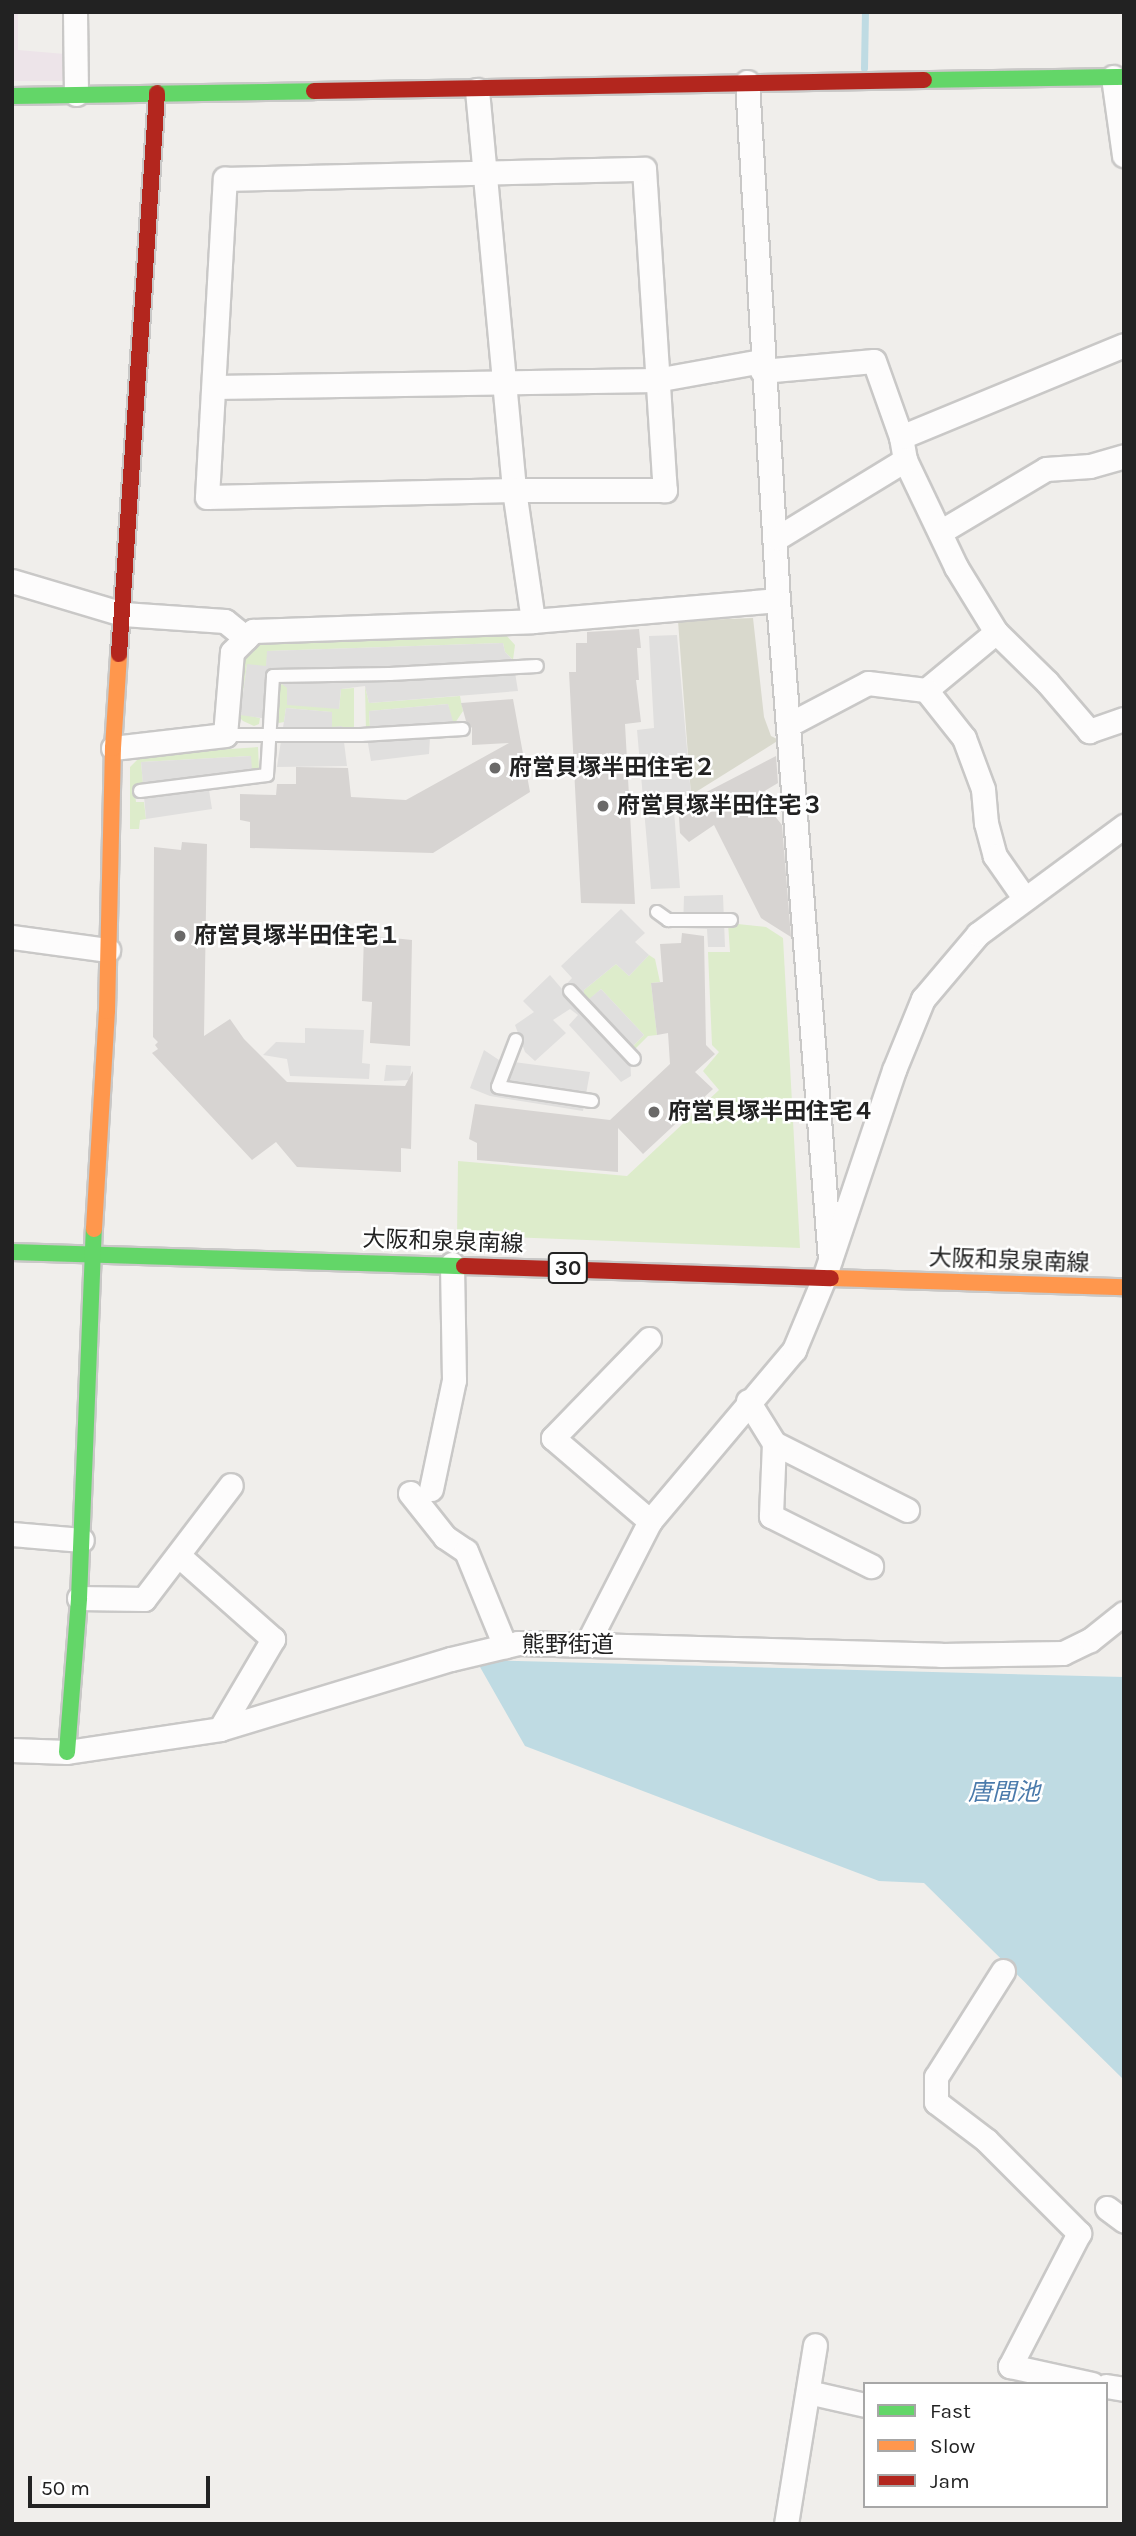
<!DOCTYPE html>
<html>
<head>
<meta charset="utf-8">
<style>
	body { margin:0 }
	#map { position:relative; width:1136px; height:2536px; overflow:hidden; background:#f0eeeb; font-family:Karla,"Noto Sans JP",sans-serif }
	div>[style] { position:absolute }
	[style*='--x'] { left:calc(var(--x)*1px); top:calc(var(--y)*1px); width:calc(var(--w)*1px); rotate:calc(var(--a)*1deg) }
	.industrial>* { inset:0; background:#ede4e9 }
	.construction>* { inset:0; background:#d9d9cd }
	.grass>* { inset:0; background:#ddeccb }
	.parking>* { inset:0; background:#e0dfde }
	.water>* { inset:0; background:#bfdbe3 }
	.stream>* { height:7px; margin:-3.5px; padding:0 3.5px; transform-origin:3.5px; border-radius:3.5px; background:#bfdbe3 }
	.building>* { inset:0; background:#d7d4d2 }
	.roads { filter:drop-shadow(2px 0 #c9c8c7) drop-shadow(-2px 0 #c9c8c7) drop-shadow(0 2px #c9c8c7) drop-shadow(0 -2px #c9c8c7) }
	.lane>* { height:12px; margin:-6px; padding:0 6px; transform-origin:6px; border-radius:6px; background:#fdfcfc }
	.street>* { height:23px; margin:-11.5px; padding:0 11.5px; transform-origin:11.5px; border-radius:11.5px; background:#fdfcfc }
	.fast>* { height:16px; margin:-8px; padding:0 8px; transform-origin:8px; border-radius:8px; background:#63d668 }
	.slow>* { height:16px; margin:-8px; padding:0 8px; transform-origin:8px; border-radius:8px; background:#ff974d }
	.jam>* { height:16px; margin:-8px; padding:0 8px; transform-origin:8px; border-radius:8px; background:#b3261e }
	.dots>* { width:19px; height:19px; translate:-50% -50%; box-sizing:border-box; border:4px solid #fff; border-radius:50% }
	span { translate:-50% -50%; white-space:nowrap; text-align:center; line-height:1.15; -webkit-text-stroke:5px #fff; paint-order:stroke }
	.shield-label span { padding:2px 5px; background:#fff; border:2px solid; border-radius:5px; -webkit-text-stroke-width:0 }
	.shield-label { font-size:21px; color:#222; font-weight:700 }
	.poi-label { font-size:23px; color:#222; font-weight:700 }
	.left { translate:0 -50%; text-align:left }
	.street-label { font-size:23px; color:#222 }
	.water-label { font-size:24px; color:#4a7aab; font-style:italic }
	.frame { position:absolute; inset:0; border:14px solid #222; pointer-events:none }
	.legend { position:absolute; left:863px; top:2382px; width:245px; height:126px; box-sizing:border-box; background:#fff; border:2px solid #a7a7a7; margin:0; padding:9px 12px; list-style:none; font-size:21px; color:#222 }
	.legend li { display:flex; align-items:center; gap:14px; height:35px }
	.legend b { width:35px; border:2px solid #a7a7a7 }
	.scale { position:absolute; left:28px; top:2476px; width:182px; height:32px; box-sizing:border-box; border:4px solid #222; border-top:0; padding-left:9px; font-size:21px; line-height:24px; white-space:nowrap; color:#222; -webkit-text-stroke:5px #fff; paint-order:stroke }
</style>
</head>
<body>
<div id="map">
	<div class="industrial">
		<div style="clip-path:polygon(12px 12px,18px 12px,18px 50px,65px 54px,63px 81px,12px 81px)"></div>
	</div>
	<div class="construction">
		<div style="clip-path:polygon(753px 618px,764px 717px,771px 736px,779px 740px,691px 795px,678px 621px)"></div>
	</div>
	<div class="grass">
		<div style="clip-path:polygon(506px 635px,515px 645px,513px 660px,505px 652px,503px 643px,268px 651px,266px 667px,247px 665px,240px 714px,260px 718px,259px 724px,254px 726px,243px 721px,236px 714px,242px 655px,252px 645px,263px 640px)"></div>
		<div style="clip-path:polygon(282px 684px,339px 709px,341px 689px,354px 688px,354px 731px,331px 727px,331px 712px,286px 708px,284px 722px,279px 723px,276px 720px,277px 686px)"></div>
		<div style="clip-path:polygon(365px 686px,369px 703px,460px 696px,463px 711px,455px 723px,451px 720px,448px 704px,369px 711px,370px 728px,366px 732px)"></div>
		<div style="clip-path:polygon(258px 747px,259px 770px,251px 771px,251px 756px,141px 762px,143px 783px,134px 786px,136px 802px,144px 802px,146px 819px,140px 820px,139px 829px,130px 829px,130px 767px,142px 755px)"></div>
		<div style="clip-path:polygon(728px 923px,766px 927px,783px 938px,800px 1248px,457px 1235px,458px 1161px,627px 1176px,719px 1090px,703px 1071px,719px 1052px,712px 1045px,708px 952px,730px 952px)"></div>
		<div style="clip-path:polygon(649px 955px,655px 959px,660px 982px,651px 983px,657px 1035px,648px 1036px,635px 1049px,633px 1046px,644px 1035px,601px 989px,590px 999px,584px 997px,584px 990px,616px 964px,629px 976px)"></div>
	</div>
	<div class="parking">
		<div style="clip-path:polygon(677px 635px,691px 795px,673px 798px,680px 888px,651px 889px,637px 730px,654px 728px,649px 636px)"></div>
		<div style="clip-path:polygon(503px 643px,505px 652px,513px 660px,518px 691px,369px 703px,365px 686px,341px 689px,339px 709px,287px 705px,287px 688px,282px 684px,277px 687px,276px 720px,240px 715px,247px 664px,266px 666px,267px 651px)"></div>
		<div style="clip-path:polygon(448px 704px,457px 735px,430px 738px,429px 754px,371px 761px,366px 732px,370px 728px,369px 711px)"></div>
		<div style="clip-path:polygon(286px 708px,332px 712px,332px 727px,342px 726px,347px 766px,277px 767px)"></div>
		<div style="clip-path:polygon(251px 756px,253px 784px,209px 790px,212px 809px,146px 819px,141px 762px)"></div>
		<div style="clip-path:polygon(723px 895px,725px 947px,708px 947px,707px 929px,683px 928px,684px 896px)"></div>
		<div style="clip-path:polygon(621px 909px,645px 933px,635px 942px,649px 955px,629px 976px,616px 964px,584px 990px,584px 997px,589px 999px,601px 989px,644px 1035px,633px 1046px,630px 1055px,631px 1076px,621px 1082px,569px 1025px,578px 1015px,570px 1009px,553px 1020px,566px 1033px,535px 1061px,525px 1052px,515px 1025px,534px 1012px,523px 1001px,550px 975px,562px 989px,572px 978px,561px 966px)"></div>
		<div style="clip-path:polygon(305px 1028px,364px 1030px,362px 1063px,370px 1064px,369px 1079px,290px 1076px,287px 1059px,263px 1055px,276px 1042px,305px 1043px)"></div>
		<div style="clip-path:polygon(484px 1050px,499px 1060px,590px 1072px,583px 1111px,490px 1096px,470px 1088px)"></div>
		<div style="clip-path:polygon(386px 1065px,411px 1066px,410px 1080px,384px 1081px)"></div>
	</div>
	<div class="water">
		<div style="clip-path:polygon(476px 1660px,1124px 1677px,1124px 2080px,924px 1883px,879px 1881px,525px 1746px)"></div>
	</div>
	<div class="stream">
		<div style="--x:864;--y:68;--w:56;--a:-89"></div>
	</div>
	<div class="building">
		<div style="clip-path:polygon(639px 629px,641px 648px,637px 648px,639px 680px,636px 680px,641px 722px,625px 724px,635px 904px,581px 903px,569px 672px,576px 672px,576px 643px,587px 643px,587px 632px)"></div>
		<div style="clip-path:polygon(513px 699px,530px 792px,433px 853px,250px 848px,250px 822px,240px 820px,240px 794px,276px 795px,277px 784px,296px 784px,296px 767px,348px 768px,351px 797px,406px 800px,509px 743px,472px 745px,472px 728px,466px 721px,461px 703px)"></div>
		<div style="clip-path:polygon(776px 756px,778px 783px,758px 795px,782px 825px,791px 937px,761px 918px,714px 825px,689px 842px,680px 833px,678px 803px,695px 798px)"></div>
		<div style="clip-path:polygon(182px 842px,207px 844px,204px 1036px,230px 1019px,244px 1039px,287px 1082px,405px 1086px,413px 1071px,411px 1149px,401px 1148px,401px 1172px,297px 1167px,276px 1142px,252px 1160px,152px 1053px,158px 1049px,155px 1045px,158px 1042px,153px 1037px,154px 847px,181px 850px)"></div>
		<div style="clip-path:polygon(682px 933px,704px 936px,706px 1045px,715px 1054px,695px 1072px,713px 1089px,643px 1154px,618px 1128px,618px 1172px,477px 1160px,477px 1143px,469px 1139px,475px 1104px,610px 1120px,670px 1064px,668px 1033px,657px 1035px,651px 983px,663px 982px,660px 944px,681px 943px)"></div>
		<div style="clip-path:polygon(364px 935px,412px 940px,410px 1046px,370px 1043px,372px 1002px,362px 1001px)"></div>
	</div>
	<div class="roads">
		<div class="lane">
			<div style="--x:225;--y:735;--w:136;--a:0"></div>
			<div style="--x:361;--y:735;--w:102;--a:-3.4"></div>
			<div style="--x:140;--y:791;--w:128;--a:-7.2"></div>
			<div style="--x:267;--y:775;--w:99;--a:-86.5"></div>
			<div style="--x:273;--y:676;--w:117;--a:-1"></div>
			<div style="--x:390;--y:674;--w:147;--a:-3.1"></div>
			<div style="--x:657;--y:912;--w:14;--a:36"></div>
			<div style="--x:668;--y:920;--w:63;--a:0"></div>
			<div style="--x:570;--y:991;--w:93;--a:46.7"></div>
			<div style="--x:516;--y:1040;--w:50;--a:111"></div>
			<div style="--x:498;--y:1087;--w:95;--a:8.5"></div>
		</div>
		<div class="street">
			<div style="--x:75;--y:12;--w:82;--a:89.3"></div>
			<div style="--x:1113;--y:77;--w:79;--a:82"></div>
			<div style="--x:747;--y:82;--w:519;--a:86.58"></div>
			<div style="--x:778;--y:600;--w:661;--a:85.49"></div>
			<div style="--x:477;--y:90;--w:402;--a:84.7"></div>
			<div style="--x:514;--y:490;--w:132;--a:81.7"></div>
			<div style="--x:644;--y:169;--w:322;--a:86.3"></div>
			<div style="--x:665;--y:490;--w:151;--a:180"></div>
			<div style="--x:514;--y:490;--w:307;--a:178.7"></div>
			<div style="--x:207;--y:497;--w:319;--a:-86.8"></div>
			<div style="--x:225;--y:179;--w:419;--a:-1.4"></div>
			<div style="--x:762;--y:371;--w:112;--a:-5.1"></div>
			<div style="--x:874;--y:361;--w:81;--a:70.4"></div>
			<div style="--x:901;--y:437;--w:23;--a:80"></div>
			<div style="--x:905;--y:460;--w:119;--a:64.5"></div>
			<div style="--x:956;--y:567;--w:76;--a:58.4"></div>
			<div style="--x:996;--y:632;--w:71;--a:44.4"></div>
			<div style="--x:1047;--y:682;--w:65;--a:49.4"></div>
			<div style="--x:1089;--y:731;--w:37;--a:-19"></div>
			<div style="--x:214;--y:387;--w:442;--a:-0.9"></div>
			<div style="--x:656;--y:380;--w:108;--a:-10.2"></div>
			<div style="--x:901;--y:437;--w:241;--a:-22.4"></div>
			<div style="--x:940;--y:532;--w:123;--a:-30.7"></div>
			<div style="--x:1046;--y:469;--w:44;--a:-3.9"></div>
			<div style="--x:1090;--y:466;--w:35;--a:-16"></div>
			<div style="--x:777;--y:538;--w:150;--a:-31.4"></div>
			<div style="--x:12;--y:581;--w:116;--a:16.6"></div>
			<div style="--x:123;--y:614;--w:102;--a:3.9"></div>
			<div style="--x:225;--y:621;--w:27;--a:39"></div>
			<div style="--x:926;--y:690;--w:91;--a:-39.6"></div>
			<div style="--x:788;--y:725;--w:90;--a:-27.7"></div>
			<div style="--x:868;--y:683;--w:58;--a:6.9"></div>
			<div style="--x:926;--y:690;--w:61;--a:51.6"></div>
			<div style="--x:964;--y:738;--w:54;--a:69.6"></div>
			<div style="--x:983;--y:789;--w:34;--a:85"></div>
			<div style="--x:986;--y:823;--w:34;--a:75"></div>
			<div style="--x:995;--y:856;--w:52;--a:55.1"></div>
			<div style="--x:113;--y:748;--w:113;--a:-6.6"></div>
			<div style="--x:225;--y:735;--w:83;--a:-85.2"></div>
			<div style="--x:232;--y:652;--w:30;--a:-45"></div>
			<div style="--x:253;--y:631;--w:280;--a:-2"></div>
			<div style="--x:533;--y:621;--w:246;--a:-4.9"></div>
			<div style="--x:12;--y:937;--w:97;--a:7.7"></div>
			<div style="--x:649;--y:1339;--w:138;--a:134.1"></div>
			<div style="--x:553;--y:1438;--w:128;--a:40.6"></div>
			<div style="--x:748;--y:1401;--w:49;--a:58.2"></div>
			<div style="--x:774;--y:1443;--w:73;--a:92.4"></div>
			<div style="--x:771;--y:1516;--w:112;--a:26.6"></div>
			<div style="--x:774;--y:1443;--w:149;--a:26.7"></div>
			<div style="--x:431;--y:1489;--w:111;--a:-78.1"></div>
			<div style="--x:454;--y:1380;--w:116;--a:-91"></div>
			<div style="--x:410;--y:1493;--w:56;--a:51.5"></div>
			<div style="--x:445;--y:1537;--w:25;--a:34"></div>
			<div style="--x:466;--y:1551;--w:103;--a:67.7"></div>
			<div style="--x:12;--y:1534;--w:70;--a:4.9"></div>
			<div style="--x:178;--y:1555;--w:127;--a:41.5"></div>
			<div style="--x:273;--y:1639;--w:104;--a:120.5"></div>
			<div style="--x:79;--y:1598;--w:65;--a:0.9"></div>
			<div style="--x:144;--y:1599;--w:143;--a:-52.7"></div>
			<div style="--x:587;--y:1644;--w:138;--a:-62.9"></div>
			<div style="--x:650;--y:1521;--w:224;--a:-49.9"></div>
			<div style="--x:794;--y:1350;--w:78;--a:-67.4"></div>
			<div style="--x:824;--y:1278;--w:219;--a:-71.4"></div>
			<div style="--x:894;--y:1070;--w:77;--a:-67.8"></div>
			<div style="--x:923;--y:999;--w:85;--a:-49.8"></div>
			<div style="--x:978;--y:934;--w:182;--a:-36.5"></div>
			<div style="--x:12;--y:1750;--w:55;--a:2.1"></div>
			<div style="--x:67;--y:1752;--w:155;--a:-8.5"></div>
			<div style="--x:220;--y:1729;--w:241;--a:-16.9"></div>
			<div style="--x:451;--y:1659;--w:69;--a:-13.4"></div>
			<div style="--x:518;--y:1643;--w:423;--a:1.6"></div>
			<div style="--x:941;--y:1655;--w:122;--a:-0.9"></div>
			<div style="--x:1063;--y:1653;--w:30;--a:-26"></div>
			<div style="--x:1090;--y:1640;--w:43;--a:-38.5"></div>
			<div style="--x:1003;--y:1971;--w:125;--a:122.3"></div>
			<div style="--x:936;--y:2077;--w:25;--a:90"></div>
			<div style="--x:936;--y:2102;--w:63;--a:37.2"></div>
			<div style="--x:986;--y:2140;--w:132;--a:45"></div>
			<div style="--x:1079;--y:2233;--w:150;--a:117.4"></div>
			<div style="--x:1010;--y:2366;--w:84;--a:12.4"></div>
			<div style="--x:1107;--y:2208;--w:21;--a:37"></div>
			<div style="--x:1106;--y:2386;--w:18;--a:9"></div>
			<div style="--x:808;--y:2392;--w:58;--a:12.8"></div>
			<div style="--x:786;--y:2524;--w:181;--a:-80.8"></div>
		</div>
		<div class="fast">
			<div style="--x:924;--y:80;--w:200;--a:-0.9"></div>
			<div style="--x:12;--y:96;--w:302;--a:-0.9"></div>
			<div style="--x:12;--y:1252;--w:452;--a:1.8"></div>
			<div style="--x:67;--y:1752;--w:154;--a:-85.5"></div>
			<div style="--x:79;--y:1598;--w:369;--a:-87.7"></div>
		</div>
		<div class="slow">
			<div style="--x:94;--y:1229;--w:218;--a:-86.6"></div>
			<div style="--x:107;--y:1011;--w:263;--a:-88.7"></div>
			<div style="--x:113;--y:748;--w:94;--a:-86.3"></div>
			<div style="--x:831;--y:1278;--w:293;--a:1.8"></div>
		</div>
		<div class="jam">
			<div style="--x:314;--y:91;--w:610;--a:-1.03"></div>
			<div style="--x:119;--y:654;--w:562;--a:-86.12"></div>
			<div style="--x:464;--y:1266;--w:367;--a:1.9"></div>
		</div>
	</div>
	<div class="dots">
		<div style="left:495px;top:768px;background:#6a6968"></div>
		<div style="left:603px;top:806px;background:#6a6968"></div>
		<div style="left:180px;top:936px;background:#6a6968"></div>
		<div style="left:654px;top:1112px;background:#6a6968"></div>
	</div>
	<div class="shield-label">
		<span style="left:568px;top:1268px">30</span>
	</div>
	<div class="poi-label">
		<span class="left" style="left:509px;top:768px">府営貝塚半田住宅２</span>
		<span class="left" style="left:617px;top:806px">府営貝塚半田住宅３</span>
		<span class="left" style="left:194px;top:936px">府営貝塚半田住宅１</span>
		<span class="left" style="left:668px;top:1112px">府営貝塚半田住宅４</span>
	</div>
	<div class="street-label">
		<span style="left:443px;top:1242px;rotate:2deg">大阪和泉泉南線</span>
		<span style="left:1009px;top:1261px;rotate:2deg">大阪和泉泉南線</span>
		<span style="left:568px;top:1645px">熊野街道</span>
	</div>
	<div class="water-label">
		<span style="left:1004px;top:1793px">唐間池</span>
	</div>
	<div class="frame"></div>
	<ul class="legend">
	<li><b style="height:9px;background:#63d668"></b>Fast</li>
	<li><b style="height:9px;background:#ff974d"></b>Slow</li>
	<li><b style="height:9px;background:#b3261e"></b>Jam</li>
	</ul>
	<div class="scale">50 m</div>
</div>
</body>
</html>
